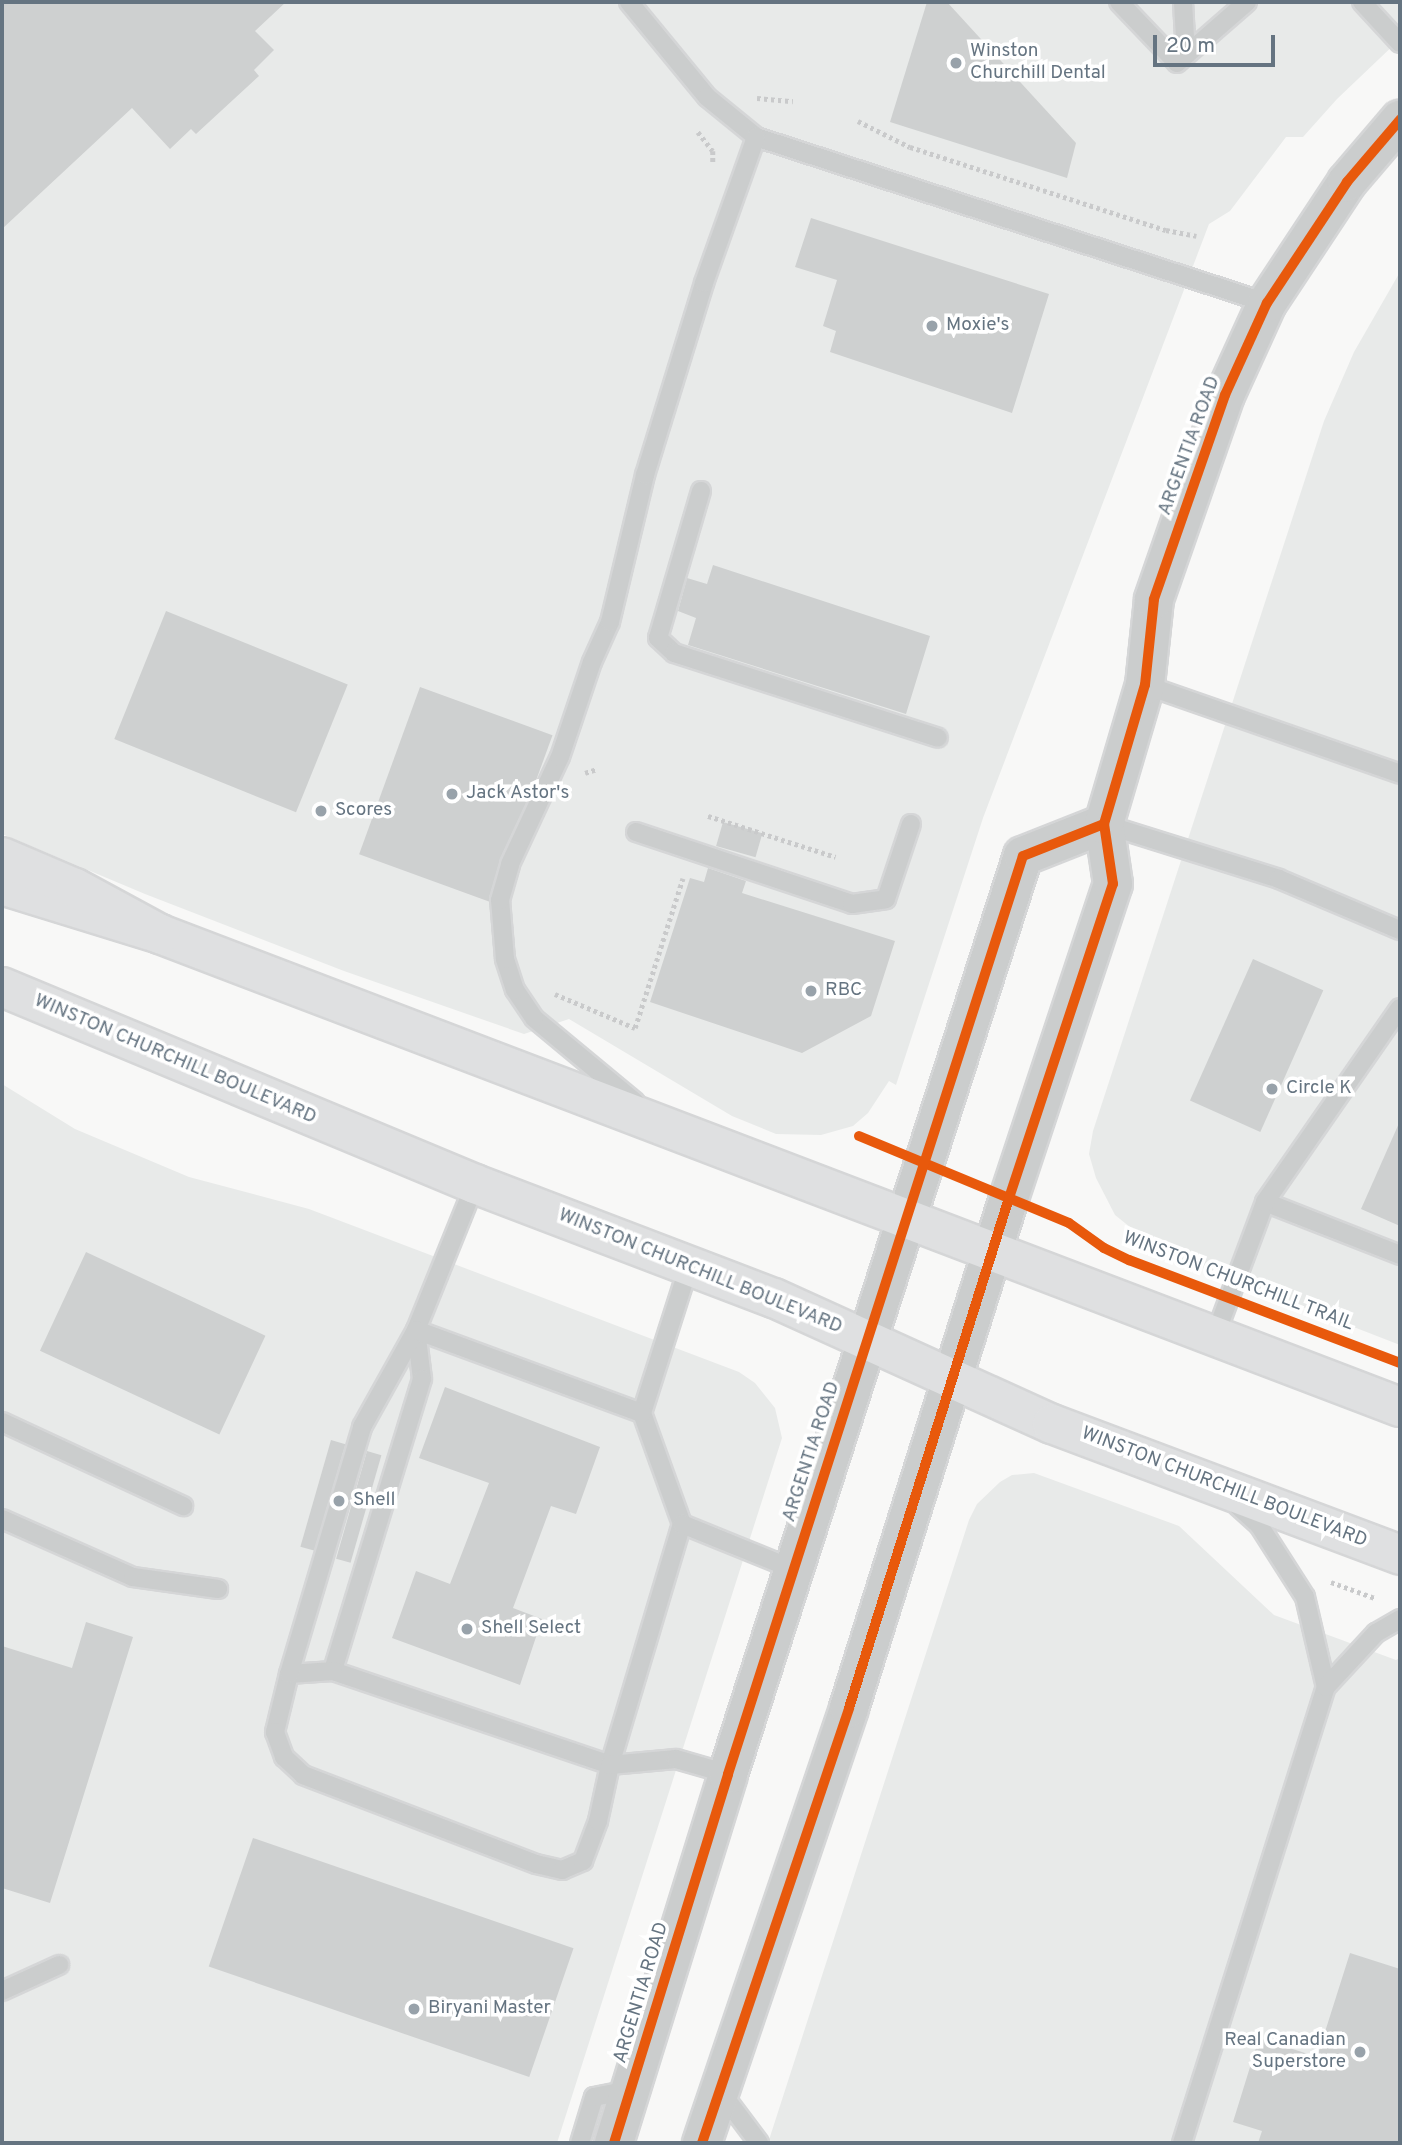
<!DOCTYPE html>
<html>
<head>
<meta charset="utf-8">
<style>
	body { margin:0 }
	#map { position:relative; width:1402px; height:2145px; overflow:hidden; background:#f8f8f7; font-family:Overpass,sans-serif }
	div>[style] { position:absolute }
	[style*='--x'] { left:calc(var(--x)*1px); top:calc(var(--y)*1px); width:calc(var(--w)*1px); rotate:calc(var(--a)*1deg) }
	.built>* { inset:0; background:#e8eae9 }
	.building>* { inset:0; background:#ced0d0; transform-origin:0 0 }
	.path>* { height:4.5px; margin-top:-2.25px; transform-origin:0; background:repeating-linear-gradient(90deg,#c9cacb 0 3.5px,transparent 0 7px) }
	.roads { filter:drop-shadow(2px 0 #d5d6d7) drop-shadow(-2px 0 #d5d6d7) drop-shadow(0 2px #d5d6d7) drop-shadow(0 -2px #d5d6d7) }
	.service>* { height:18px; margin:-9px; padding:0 9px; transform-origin:9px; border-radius:9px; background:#cbcdcd }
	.tertiary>* { height:38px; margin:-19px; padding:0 19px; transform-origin:19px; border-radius:19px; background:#cbcdcd }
	.secondary>* { height:38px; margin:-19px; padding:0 19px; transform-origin:19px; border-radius:19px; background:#dfe0e1 }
	.motorway>* { height:38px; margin:-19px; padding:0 19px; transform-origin:19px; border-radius:19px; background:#dfe0e1 }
	.cycleway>* { height:10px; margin:-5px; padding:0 5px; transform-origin:5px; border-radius:5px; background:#e8590c }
	.dots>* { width:19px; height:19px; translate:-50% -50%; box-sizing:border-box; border:4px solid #fff; border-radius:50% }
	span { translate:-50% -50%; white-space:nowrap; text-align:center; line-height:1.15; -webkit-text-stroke:7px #fff; paint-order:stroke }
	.poi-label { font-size:19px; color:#657481 }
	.left { translate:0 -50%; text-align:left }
	.right { translate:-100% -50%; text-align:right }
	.street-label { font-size:19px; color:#657481 }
	.frame { position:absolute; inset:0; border:4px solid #657481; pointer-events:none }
	.scale { position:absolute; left:1153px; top:35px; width:122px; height:32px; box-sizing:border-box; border:4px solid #657481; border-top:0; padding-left:9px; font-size:21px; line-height:24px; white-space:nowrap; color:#657481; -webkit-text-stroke:5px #fff; paint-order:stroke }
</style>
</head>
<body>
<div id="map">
	<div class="built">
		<div style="clip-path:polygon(2px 2px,1400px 2px,1400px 39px,1337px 99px,1303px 137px,1286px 137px,1230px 211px,1209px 224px,983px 818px,896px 1085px,889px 1081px,868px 1113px,853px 1126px,821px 1135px,776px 1134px,732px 1116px,569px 1019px,524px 1034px,344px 971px,145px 894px,2px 834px)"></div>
		<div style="clip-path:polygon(1400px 272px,1400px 1345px,1161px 1252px,1115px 1215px,1096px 1178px,1089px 1154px,1093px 1131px,1324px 421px,1354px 352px)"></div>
		<div style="clip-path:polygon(2px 1084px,75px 1129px,189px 1177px,309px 1209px,739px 1372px,755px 1383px,775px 1408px,782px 1438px,557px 2143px,2px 2143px)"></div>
		<div style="clip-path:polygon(1034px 1473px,1179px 1526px,1274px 1615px,1396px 1660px,1400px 1658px,1400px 2143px,768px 2143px,969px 1520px,977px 1504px,1000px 1482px,1012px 1475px)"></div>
	</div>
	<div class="building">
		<div style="clip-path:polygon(2px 2px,286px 2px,255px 31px,274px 50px,254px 70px,259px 76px,196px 134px,191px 129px,170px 149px,132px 108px,2px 229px)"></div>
		<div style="clip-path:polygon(927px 2px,947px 2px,1076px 143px,1067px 178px,890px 122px)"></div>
		<div style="clip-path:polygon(811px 218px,1049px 294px,1012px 413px,830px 352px,836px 331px,823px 326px,837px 280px,795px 267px)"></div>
		<div style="clip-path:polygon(713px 565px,930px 636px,906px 714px,688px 645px,696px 618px,678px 611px,687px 578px,707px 584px)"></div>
		<div style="left:166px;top:611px;width:196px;height:138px;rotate:22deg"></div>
		<div style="left:420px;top:687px;width:141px;height:178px;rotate:20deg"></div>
		<div style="left:723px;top:822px;width:41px;height:25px;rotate:16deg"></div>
		<div style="clip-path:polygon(708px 868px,746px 881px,742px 893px,895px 941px,871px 1016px,802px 1053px,650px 1002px,690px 878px,704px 882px)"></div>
		<div style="left:1253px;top:959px;width:77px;height:155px;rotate:24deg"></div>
		<div style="clip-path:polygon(1400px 1121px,1400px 1226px,1361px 1209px)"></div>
		<div style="left:86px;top:1252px;width:198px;height:109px;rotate:25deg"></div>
		<div style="clip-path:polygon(445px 1387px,600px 1447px,576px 1514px,551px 1506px,513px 1608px,542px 1619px,520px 1685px,392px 1638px,416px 1571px,450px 1584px,489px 1483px,419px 1458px)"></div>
		<div style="left:331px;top:1440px;width:15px;height:111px;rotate:16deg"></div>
		<div style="left:367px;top:1451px;width:15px;height:112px;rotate:16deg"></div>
		<div style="clip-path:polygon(86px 1622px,133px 1637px,50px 1903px,2px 1888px,2px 1646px,72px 1668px)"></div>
		<div style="left:253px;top:1838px;width:339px;height:136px;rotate:19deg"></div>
		<div style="clip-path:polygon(1350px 1953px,1400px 1969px,1400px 2143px,1258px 2143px,1262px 2131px,1233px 2122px,1259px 2038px,1317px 2057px)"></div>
	</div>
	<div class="path">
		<div style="--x:757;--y:98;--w:36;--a:5"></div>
		<div style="--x:858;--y:121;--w:58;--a:26.6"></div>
		<div style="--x:910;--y:147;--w:269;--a:18"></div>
		<div style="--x:1166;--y:230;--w:31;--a:11"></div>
		<div style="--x:698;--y:132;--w:24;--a:52"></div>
		<div style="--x:713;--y:151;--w:12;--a:90"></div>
		<div style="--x:585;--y:773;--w:13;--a:-18"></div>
		<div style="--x:708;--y:816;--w:134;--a:17.8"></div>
		<div style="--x:555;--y:994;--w:87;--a:23"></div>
		<div style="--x:635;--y:1028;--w:157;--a:-72.3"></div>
		<div style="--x:1331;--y:1582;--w:47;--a:20"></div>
	</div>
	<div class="roads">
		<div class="service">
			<div style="--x:629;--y:2;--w:123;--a:50.6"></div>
			<div style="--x:707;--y:97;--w:63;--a:39.2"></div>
			<div style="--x:756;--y:137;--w:537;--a:18"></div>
			<div style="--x:1119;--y:2;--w:84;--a:46.4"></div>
			<div style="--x:1177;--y:63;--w:93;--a:-41.1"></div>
			<div style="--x:1183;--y:2;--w:53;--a:86.8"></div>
			<div style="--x:1362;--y:2;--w:56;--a:47.2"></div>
			<div style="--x:701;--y:491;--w:153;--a:106.3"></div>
			<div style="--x:658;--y:638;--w:22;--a:43"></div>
			<div style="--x:674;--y:653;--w:277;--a:17.8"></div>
			<div style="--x:1145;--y:685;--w:270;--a:19.2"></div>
			<div style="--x:1104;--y:824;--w:183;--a:17.4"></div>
			<div style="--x:1279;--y:879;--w:131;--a:22.9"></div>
			<div style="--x:636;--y:832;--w:228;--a:18.4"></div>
			<div style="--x:852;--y:904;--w:34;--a:-8"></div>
			<div style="--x:886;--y:899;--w:79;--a:-71.6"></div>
			<div style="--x:635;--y:1102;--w:131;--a:-140.3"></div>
			<div style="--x:534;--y:1018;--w:34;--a:-124"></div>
			<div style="--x:515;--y:990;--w:33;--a:-108"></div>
			<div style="--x:505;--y:959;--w:59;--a:-94.8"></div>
			<div style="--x:500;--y:900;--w:37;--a:-74"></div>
			<div style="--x:510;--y:864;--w:118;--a:-65"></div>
			<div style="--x:560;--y:757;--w:100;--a:-71.4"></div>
			<div style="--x:592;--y:662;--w:44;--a:-65.8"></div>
			<div style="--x:610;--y:622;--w:151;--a:-76.6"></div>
			<div style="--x:645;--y:475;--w:201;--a:-72.9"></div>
			<div style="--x:704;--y:283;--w:155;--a:-70.4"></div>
			<div style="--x:475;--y:1184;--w:157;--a:112"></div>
			<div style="--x:416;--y:1330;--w:49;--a:83"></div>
			<div style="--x:422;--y:1379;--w:305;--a:107"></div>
			<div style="--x:333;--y:1671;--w:293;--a:18.7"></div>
			<div style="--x:610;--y:1765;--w:252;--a:-73.4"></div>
			<div style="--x:682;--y:1524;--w:118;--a:-109.8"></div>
			<div style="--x:642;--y:1413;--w:154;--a:-72.3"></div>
			<div style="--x:1265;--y:1202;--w:145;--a:21.4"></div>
			<div style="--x:1215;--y:1336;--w:143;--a:-69.5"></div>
			<div style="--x:1265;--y:1202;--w:236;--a:-55.2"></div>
			<div style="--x:2;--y:1422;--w:200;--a:24.9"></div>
			<div style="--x:1238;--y:1506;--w:28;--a:42"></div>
			<div style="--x:1259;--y:1525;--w:85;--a:57.4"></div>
			<div style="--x:1305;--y:1597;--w:92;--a:76.9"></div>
			<div style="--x:2;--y:1519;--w:143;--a:23.9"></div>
			<div style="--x:133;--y:1577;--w:86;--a:8"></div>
			<div style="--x:682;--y:1524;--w:120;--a:22.1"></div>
			<div style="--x:333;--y:1671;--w:44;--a:176.1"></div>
			<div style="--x:289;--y:1674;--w:60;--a:103.6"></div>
			<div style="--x:275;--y:1732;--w:27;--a:70"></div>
			<div style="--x:284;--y:1757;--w:26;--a:43"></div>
			<div style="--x:303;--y:1775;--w:249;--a:20.9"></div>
			<div style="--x:536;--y:1864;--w:27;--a:13"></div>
			<div style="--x:562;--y:1870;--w:23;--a:-23"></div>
			<div style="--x:583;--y:1861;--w:43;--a:-69.4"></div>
			<div style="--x:598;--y:1821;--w:57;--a:-77.9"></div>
			<div style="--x:610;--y:1765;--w:66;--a:-5.2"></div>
			<div style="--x:676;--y:1759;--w:54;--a:16.1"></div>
			<div style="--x:289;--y:1674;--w:258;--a:-73.5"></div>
			<div style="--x:362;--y:1427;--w:111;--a:-60.9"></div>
			<div style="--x:416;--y:1330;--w:241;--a:20.2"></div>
			<div style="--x:2;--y:1991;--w:63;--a:-24.5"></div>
			<div style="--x:720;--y:2091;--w:65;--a:53.1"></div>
			<div style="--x:580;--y:2143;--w:48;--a:-73.1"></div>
			<div style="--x:594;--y:2097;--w:37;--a:-11"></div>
			<div style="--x:1182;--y:2143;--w:478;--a:-72.5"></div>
			<div style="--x:1326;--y:1687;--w:74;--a:-47.2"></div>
			<div style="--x:1376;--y:1633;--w:28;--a:-30"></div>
		</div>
		<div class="tertiary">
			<div style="--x:614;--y:2143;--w:386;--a:-72.8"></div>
			<div style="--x:728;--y:1774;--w:964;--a:-72.19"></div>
			<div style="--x:1023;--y:856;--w:87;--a:-21.6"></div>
			<div style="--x:702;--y:2143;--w:459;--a:-71.3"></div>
			<div style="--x:849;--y:1708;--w:535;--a:-72.58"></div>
			<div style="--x:1009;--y:1198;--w:331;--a:-71.7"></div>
			<div style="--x:1113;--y:884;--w:61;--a:-98.5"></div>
			<div style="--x:1104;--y:824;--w:145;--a:-73.6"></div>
			<div style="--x:1145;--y:685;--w:86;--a:-84"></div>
			<div style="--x:1154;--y:599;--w:216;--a:-70.8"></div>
			<div style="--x:1225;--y:395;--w:101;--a:-65.5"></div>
			<div style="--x:1267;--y:303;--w:145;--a:-56.5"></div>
			<div style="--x:1347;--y:182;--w:82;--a:-49.5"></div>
		</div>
		<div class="secondary">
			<div style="--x:2;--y:885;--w:165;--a:17.2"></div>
			<div style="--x:160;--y:934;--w:1327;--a:20.88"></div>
			<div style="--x:2;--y:987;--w:512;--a:22.61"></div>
			<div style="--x:475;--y:1184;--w:320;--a:20.9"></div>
			<div style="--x:774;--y:1298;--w:305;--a:24.4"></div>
			<div style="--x:1052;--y:1424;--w:372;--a:20.6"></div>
		</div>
		<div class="motorway">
			<div style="--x:2;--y:857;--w:79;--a:23"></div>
			<div style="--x:75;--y:888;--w:97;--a:28.4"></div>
		</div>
	</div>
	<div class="cycleway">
		<div style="--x:859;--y:1136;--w:227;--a:22.5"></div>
		<div style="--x:1069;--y:1223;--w:43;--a:35.5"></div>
		<div style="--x:1104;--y:1248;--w:28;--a:26"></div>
		<div style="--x:1129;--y:1260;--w:290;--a:20.8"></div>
		<div style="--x:614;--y:2143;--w:386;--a:-72.8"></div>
		<div style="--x:728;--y:1774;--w:964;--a:-72.19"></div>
		<div style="--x:1023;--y:856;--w:87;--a:-21.6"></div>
		<div style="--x:702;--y:2143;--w:459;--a:-71.3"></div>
		<div style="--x:849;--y:1708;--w:535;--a:-72.58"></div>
		<div style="--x:1009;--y:1198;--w:331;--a:-71.7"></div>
		<div style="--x:1113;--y:884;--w:61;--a:-98.5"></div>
		<div style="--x:1104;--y:824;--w:145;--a:-73.6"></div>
		<div style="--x:1145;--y:685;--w:86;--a:-84"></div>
		<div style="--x:1154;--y:599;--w:216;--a:-70.8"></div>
		<div style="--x:1225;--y:395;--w:101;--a:-65.5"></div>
		<div style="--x:1267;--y:303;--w:145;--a:-56.5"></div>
		<div style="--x:1347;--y:182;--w:82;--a:-49.5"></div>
	</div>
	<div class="dots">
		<div style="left:956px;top:63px;background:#98a2aa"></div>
		<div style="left:932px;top:326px;background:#98a2aa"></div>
		<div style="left:452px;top:794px;background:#98a2aa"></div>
		<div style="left:321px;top:811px;background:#98a2aa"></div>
		<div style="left:811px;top:991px;background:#98a2aa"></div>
		<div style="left:1272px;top:1089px;background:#98a2aa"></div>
		<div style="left:339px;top:1501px;background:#98a2aa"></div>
		<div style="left:467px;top:1629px;background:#98a2aa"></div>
		<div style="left:414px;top:2009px;background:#98a2aa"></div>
		<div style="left:1360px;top:2052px;background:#98a2aa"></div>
	</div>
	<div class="poi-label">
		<span class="left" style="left:970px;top:63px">Winston<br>Churchill Dental</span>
		<span class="left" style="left:946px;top:326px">Moxie's</span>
		<span class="left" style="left:466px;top:794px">Jack Astor's</span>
		<span class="left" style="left:335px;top:811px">Scores</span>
		<span class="left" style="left:825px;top:991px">RBC</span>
		<span class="left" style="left:1286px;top:1089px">Circle K</span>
		<span class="left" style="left:353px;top:1501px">Shell</span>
		<span class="left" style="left:481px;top:1629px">Shell Select</span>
		<span class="left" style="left:428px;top:2009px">Biryani Master</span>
		<span class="right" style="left:1346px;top:2052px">Real Canadian<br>Superstore</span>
	</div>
	<div class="street-label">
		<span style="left:1190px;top:446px;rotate:-70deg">ARGENTIA ROAD</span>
		<span style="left:175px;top:1060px;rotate:23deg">WINSTON CHURCHILL BOULEVARD</span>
		<span style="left:700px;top:1272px;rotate:22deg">WINSTON CHURCHILL BOULEVARD</span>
		<span style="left:1238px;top:1282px;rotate:21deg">WINSTON CHURCHILL TRAIL</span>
		<span style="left:812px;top:1452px;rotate:-72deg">ARGENTIA ROAD</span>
		<span style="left:1224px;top:1488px;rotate:21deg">WINSTON CHURCHILL BOULEVARD</span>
		<span style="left:642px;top:1993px;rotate:-73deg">ARGENTIA ROAD</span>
	</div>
	<div class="frame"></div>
	<div class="scale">20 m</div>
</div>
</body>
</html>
